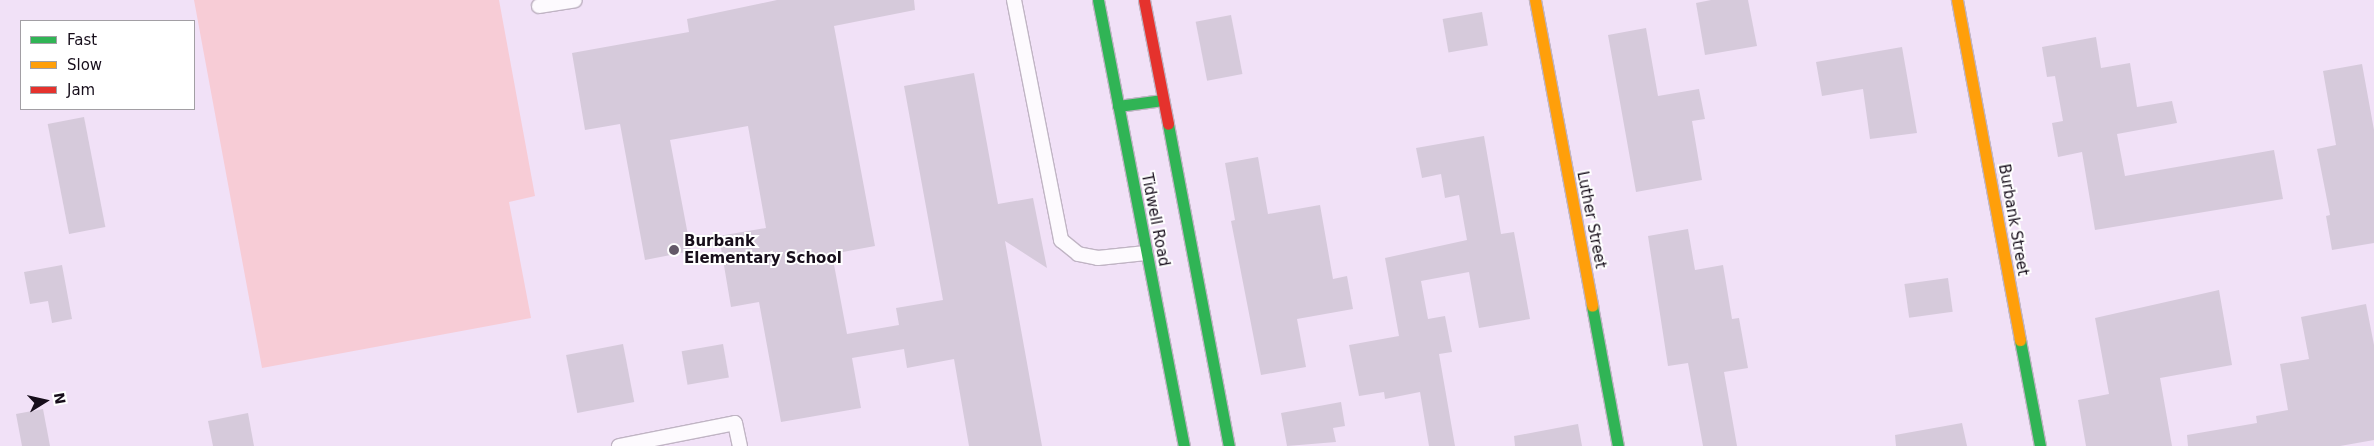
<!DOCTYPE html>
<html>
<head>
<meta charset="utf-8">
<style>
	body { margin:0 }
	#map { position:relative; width:2374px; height:446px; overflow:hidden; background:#f1e1f7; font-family:"DejaVu Sans",sans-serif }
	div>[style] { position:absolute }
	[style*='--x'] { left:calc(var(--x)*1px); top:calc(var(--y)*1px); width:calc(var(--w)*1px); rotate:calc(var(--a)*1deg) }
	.green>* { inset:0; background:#f7ccd6 }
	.building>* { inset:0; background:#d6cadb; transform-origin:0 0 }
	.roads { filter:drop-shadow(1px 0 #c0b4c4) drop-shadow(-1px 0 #c0b4c4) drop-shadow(0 1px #c0b4c4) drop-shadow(0 -1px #c0b4c4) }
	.lane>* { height:14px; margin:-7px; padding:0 7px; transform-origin:7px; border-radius:7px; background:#fdfafe }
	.fast>* { height:11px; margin:-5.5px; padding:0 5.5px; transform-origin:5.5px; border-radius:5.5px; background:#30b455 }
	.slow>* { height:11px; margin:-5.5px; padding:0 5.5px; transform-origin:5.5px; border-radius:5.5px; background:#ff9f0a }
	.jam>* { height:11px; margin:-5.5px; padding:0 5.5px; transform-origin:5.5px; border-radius:5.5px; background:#e5322d }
	.dots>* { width:14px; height:14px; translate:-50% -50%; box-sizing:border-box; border:2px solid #fff; border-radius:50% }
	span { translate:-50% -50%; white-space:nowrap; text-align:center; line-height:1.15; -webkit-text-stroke:4px #fff; paint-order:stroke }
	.street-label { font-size:15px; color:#170e1b }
	.poi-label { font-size:15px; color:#170e1b; font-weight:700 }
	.left { translate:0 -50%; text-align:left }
	.legend { position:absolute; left:20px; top:20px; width:175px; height:90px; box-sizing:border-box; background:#fff; border:1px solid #a29fa4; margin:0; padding:6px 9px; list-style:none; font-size:15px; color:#170e1b }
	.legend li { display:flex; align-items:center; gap:10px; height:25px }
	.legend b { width:25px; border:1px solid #a29fa4 }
	.north { position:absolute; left:20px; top:376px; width:50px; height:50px; -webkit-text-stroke:4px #fff; paint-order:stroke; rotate:80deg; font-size:14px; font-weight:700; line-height:20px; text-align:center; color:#170e1b }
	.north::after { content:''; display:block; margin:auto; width:18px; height:22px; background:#170e1b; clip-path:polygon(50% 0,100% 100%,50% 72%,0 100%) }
</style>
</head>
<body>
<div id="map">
	<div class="green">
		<div style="clip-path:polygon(194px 0,499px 0,535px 196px,509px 202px,531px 318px,262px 368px)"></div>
	</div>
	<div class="building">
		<div style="clip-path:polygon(777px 0,914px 0,915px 10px,834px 26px,875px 246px,832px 254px,847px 334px,899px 325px,896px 308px,943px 300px,904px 86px,974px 73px,998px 204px,1033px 198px,1047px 268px,1005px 241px,1042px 446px,969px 446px,954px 359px,907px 368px,904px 349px,852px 358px,861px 408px,781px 422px,759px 302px,731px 307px,719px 236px,766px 228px,748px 126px,670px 140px,691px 251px,645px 260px,620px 124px,585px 130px,572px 53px,689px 32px,687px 19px)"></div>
		<div style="clip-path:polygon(1711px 0,1748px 0,1757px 46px,1705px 55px,1696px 3px)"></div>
		<div style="left:1482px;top:12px;width:34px;height:40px;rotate:80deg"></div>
		<div style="left:1231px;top:15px;width:60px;height:36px;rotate:79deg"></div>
		<div style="clip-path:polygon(1646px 28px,1658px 96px,1699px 89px,1705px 119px,1692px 121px,1702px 180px,1636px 192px,1608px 35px)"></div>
		<div style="clip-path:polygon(2096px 37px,2101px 68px,2130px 63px,2137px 107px,2172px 101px,2177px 123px,2117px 134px,2125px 176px,2274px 150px,2283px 199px,2095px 230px,2082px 152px,2058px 157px,2052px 123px,2063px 121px,2055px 76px,2047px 77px,2042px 47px)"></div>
		<div style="clip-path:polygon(1902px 47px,1917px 133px,1870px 139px,1863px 89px,1822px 96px,1816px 62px)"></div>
		<div style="clip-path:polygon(2362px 64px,2374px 130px,2374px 243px,2332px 250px,2326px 216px,2330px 215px,2317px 149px,2336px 145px,2323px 71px)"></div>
		<div style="left:84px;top:117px;width:112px;height:37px;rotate:79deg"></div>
		<div style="clip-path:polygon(1484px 136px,1501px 234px,1514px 232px,1530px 319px,1479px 328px,1469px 272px,1421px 281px,1428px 319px,1445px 316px,1452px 352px,1439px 354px,1455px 446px,1429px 446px,1420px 392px,1385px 399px,1384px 392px,1359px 396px,1349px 345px,1399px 336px,1385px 258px,1467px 240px,1459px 195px,1445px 198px,1441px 174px,1422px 178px,1416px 148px)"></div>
		<div style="clip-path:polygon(1258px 157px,1268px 214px,1320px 205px,1333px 279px,1347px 276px,1353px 309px,1297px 319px,1306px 367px,1261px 375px,1231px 221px,1235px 220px,1225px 163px)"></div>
		<div style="clip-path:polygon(1688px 229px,1695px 270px,1723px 265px,1732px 319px,1739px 318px,1748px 368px,1724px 372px,1737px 446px,1703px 446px,1688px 363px,1668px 366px,1648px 236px)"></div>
		<div style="clip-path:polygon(62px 265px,72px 319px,52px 323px,48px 301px,30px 304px,24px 272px)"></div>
		<div style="left:1948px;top:278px;width:34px;height:44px;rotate:82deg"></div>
		<div style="clip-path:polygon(2219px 290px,2232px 365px,2160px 378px,2172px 446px,2086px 446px,2078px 400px,2109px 394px,2095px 318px)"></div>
		<div style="clip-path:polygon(2366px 304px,2374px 345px,2374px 440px,2340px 446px,2188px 446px,2187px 435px,2257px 423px,2256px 416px,2288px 410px,2280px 364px,2309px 359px,2301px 317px)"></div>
		<div style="left:623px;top:344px;width:59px;height:58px;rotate:79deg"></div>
		<div style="left:723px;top:344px;width:34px;height:42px;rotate:80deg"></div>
		<div style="clip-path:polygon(1341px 402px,1345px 426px,1333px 428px,1336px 442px,1287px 446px,1281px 413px)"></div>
		<div style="clip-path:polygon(43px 409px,50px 446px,22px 446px,16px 414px)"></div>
		<div style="clip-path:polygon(248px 413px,254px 446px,213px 446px,208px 421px)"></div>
		<div style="clip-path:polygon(1962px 423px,1967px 446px,1896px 446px,1895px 435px)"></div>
		<div style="clip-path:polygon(1578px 424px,1582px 446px,1515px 446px,1514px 436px)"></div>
	</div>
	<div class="roads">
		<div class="lane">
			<div style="--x:1014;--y:0;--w:245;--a:78.9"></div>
			<div style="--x:1061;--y:240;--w:22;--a:39"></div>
			<div style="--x:1078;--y:254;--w:20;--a:11"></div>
			<div style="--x:1098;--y:258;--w:48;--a:-5.9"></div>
			<div style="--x:539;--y:6;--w:36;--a:-9"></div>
			<div style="--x:619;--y:446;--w:118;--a:-11.2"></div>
			<div style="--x:735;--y:423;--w:24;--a:78"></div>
		</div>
		<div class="fast">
			<div style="--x:1098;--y:0;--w:454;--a:79.1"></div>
			<div style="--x:1118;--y:106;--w:45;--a:-7.6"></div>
			<div style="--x:1168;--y:124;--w:328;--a:79.3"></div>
			<div style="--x:1592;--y:306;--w:142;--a:79.5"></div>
			<div style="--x:2020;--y:340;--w:108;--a:79.3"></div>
		</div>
		<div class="slow">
			<div style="--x:1535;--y:0;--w:311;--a:79.4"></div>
			<div style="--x:1957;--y:0;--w:346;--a:79.5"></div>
		</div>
		<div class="jam">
			<div style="--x:1144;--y:0;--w:126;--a:79"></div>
		</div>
	</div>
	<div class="dots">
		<div style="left:674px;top:250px;background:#635868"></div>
	</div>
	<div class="street-label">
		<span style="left:1155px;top:220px;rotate:79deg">Tidwell Road</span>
		<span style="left:1591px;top:220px;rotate:79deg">Luther Street</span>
		<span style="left:2013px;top:220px;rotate:80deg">Burbank Street</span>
	</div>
	<div class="poi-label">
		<span class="left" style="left:684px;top:250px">Burbank<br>Elementary School</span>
	</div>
	<ul class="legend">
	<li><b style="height:6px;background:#30b455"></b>Fast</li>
	<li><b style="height:6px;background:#ff9f0a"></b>Slow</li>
	<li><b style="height:6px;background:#e5322d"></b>Jam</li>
	</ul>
	<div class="north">N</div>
</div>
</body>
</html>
